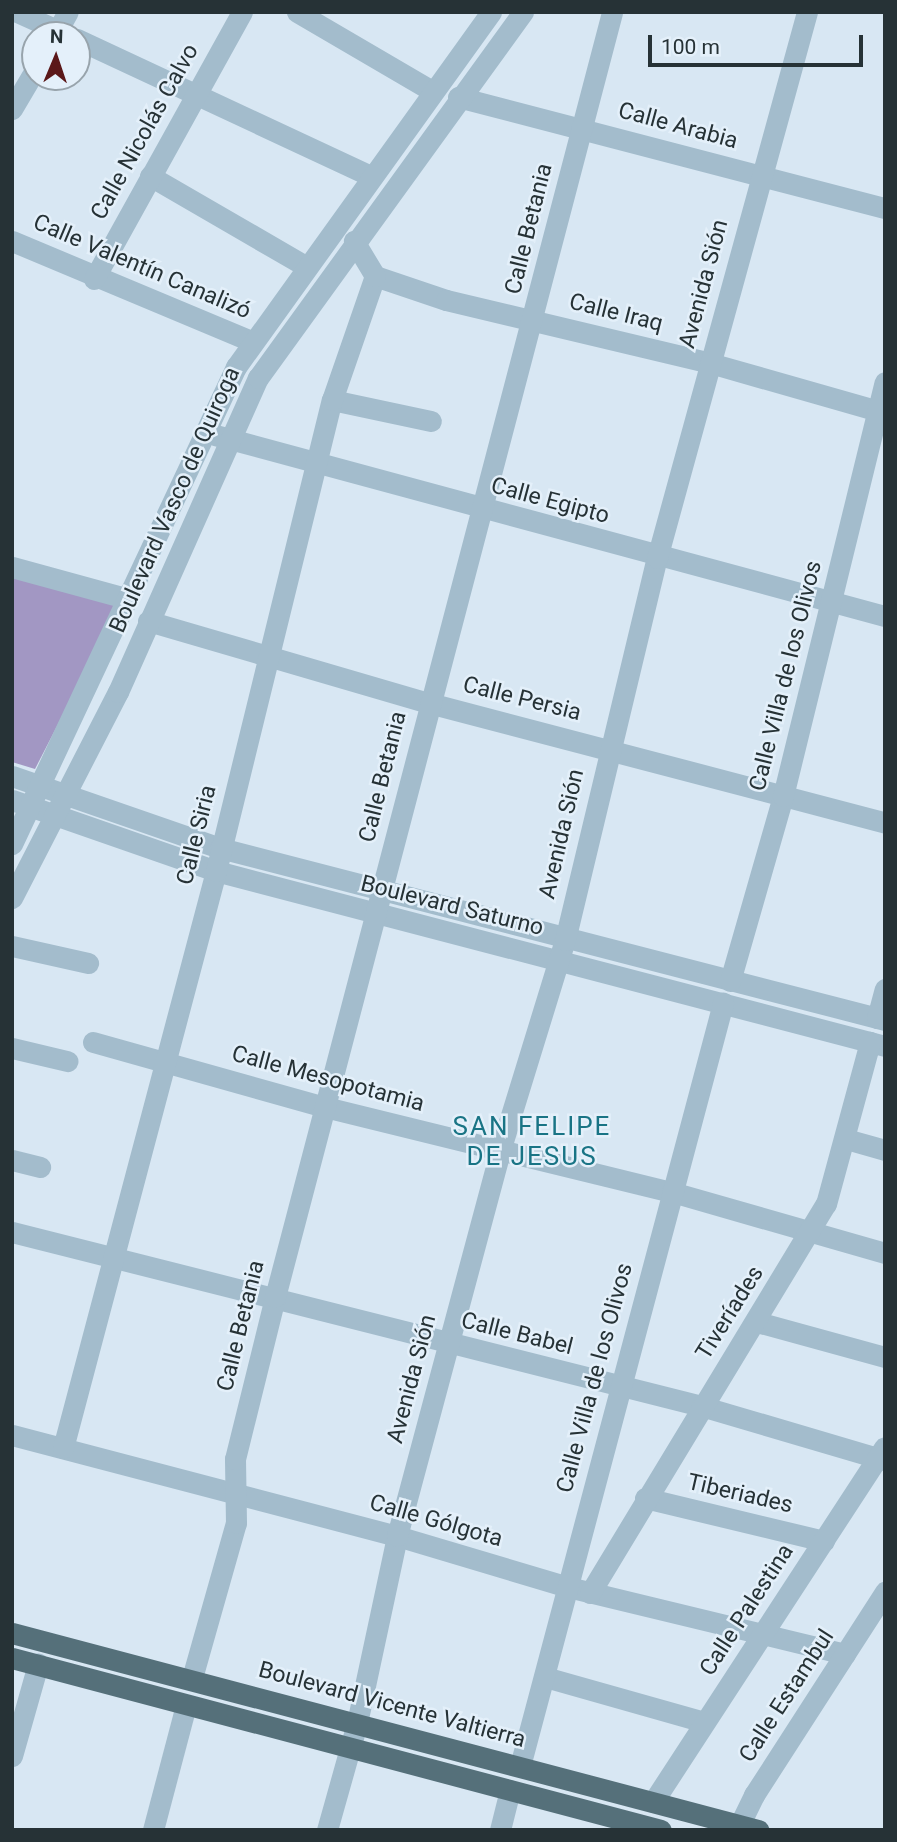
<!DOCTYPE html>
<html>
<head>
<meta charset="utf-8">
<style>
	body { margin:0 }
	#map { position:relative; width:897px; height:1842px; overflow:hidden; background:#d8e7f3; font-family:Roboto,sans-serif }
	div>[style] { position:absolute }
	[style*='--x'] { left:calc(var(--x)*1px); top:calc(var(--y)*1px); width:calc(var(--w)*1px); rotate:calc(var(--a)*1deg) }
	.green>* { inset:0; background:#a297c3 }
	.minor>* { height:21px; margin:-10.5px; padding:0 10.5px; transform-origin:10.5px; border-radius:10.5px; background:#a3bccc }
	.major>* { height:21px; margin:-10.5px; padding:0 10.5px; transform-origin:10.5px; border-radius:10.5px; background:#55707a }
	span { translate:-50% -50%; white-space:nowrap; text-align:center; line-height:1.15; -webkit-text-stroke:5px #e4f0fa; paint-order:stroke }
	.street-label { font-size:23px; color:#263236 }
	.quarter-label { font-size:26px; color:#197485; letter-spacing:2px }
	.frame { position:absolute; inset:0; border:14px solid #263236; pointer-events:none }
	.north { position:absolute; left:21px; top:21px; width:70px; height:70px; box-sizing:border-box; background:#e4f0fa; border:2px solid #98a4ac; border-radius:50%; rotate:2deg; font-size:19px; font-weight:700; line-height:28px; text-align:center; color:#263236 }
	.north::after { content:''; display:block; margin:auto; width:24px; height:32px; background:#5b1819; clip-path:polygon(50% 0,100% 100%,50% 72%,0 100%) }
	.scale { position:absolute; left:648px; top:35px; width:215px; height:32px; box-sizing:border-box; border:4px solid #263236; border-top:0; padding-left:9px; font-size:21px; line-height:24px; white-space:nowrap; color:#263236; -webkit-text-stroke:5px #e4f0fa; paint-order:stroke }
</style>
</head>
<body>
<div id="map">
	<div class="green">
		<div style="clip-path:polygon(12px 570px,121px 602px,35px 769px,12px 762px)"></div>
	</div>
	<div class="minor">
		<div style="--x:17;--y:12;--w:56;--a:24.3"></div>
		<div style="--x:297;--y:12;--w:156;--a:30.3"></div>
		<div style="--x:55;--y:35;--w:26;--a:-61"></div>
		<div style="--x:77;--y:39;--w:324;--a:25"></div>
		<div style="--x:458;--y:97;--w:441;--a:14.6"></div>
		<div style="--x:12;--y:109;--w:45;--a:-59.5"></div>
		<div style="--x:150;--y:176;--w:179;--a:30.1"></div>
		<div style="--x:12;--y:241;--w:259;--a:22.7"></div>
		<div style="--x:375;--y:276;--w:75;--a:18.7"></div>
		<div style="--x:446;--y:300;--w:271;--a:13.4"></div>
		<div style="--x:710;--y:363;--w:182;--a:15.9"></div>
		<div style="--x:94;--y:279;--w:305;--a:-61"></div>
		<div style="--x:332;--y:400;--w:101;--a:12"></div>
		<div style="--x:215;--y:435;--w:694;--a:15.12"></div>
		<div style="--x:12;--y:567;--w:121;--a:15.3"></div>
		<div style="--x:148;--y:621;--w:293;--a:16.3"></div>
		<div style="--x:429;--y:703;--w:472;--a:14.7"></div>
		<div style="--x:12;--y:776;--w:220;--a:19.1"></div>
		<div style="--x:220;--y:848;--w:687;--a:14.5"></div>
		<div style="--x:12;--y:800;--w:216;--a:19.2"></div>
		<div style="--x:216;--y:871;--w:692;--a:14.66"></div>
		<div style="--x:12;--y:844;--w:527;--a:-64.85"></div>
		<div style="--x:236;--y:367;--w:437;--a:-54.3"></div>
		<div style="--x:12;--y:898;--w:232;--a:-62.8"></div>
		<div style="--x:118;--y:692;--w:344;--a:-66"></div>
		<div style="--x:258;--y:378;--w:452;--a:-54.1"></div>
		<div style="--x:12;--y:946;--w:78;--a:12.6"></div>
		<div style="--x:730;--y:981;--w:192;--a:-74"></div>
		<div style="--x:783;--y:796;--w:426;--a:-76.2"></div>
		<div style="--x:877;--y:1018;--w:30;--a:-75"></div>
		<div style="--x:93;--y:1042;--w:241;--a:15.7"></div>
		<div style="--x:325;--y:1107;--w:357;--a:13.8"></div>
		<div style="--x:672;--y:1192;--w:222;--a:16"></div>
		<div style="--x:12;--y:1048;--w:57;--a:13.3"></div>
		<div style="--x:846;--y:1139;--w:41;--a:15.8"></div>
		<div style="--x:12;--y:1160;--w:29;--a:14"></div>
		<div style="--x:12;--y:1232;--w:711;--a:14.17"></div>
		<div style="--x:701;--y:1406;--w:192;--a:16.4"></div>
		<div style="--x:757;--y:1322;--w:133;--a:15.3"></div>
		<div style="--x:12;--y:1435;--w:398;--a:14.7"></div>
		<div style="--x:397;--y:1536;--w:178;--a:16.6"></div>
		<div style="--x:568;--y:1587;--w:285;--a:13.6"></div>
		<div style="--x:63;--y:1448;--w:597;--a:-75.15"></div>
		<div style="--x:216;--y:871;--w:485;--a:-76.2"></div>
		<div style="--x:332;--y:400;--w:131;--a:-70.9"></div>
		<div style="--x:375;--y:276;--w:41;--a:-121"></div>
		<div style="--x:645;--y:1498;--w:184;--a:13.5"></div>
		<div style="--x:590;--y:1593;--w:455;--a:-58.8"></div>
		<div style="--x:826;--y:1204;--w:168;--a:-74.8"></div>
		<div style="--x:545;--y:1677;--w:165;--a:15.8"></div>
		<div style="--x:192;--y:1678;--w:161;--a:-74.2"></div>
		<div style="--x:236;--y:1523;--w:64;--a:-90.9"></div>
		<div style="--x:235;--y:1459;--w:167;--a:-76.1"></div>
		<div style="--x:275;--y:1297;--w:1328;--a:-75.3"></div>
		<div style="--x:12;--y:1756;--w:96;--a:-74.2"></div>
		<div style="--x:520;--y:1766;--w:790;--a:-75.1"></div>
		<div style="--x:653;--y:1802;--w:423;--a:-56.9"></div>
		<div style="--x:153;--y:1830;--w:129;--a:-75.2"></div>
		<div style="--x:327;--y:1830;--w:111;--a:-74.3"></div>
		<div style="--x:357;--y:1723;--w:191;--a:-77.9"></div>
		<div style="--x:397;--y:1536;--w:399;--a:-75"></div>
		<div style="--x:500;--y:1151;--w:221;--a:-72.9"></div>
		<div style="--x:565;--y:940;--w:393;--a:-76.5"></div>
		<div style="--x:657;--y:558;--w:566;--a:-74.64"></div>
		<div style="--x:500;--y:1830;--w:41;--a:-76"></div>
		<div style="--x:737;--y:1830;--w:39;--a:-64"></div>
		<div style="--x:754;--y:1795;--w:242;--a:-57.2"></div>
	</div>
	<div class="major">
		<div style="--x:12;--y:1633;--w:772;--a:14.79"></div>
		<div style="--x:12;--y:1658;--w:671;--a:14.84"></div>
	</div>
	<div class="street-label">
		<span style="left:678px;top:126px;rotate:15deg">Calle Arabia</span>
		<span style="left:145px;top:132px;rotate:-61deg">Calle Nicolás Calvo</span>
		<span style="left:529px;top:229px;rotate:-76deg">Calle Betania</span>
		<span style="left:142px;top:267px;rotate:23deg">Calle Valentín Canalizó</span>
		<span style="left:704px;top:284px;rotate:-75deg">Avenida Sión</span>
		<span style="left:616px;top:313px;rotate:14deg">Calle Iraq</span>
		<span style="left:175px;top:500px;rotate:-66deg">Boulevard Vasco de Quiroga</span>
		<span style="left:550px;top:501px;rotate:15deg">Calle Egipto</span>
		<span style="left:786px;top:676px;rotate:-76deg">Calle Villa de los Olivos</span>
		<span style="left:522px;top:699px;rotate:14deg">Calle Persia</span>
		<span style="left:383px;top:777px;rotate:-76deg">Calle Betania</span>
		<span style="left:562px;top:834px;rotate:-77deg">Avenida Sión</span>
		<span style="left:197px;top:835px;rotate:-76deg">Calle Siria</span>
		<span style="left:452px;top:906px;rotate:14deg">Boulevard Saturno</span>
		<span style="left:328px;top:1079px;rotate:15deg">Calle Mesopotamia</span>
		<span style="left:730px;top:1313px;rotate:-58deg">Tiveríades</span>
		<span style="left:241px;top:1326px;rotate:-76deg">Calle Betania</span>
		<span style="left:517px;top:1334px;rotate:14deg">Calle Babel</span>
		<span style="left:595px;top:1378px;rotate:-75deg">Calle Villa de los Olivos</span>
		<span style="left:412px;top:1379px;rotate:-75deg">Avenida Sión</span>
		<span style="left:740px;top:1494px;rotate:13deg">Tiberiades</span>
		<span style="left:436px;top:1521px;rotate:16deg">Calle Gólgota</span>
		<span style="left:747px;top:1610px;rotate:-57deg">Calle Palestina</span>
		<span style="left:787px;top:1696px;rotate:-57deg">Calle Estambul</span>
		<span style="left:392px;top:1705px;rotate:15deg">Boulevard Vicente Valtierra</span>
	</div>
	<div class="quarter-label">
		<span style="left:532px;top:1142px">SAN FELIPE<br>DE JESUS</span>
	</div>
	<div class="frame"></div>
	<div class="north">N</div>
	<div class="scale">100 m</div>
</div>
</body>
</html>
